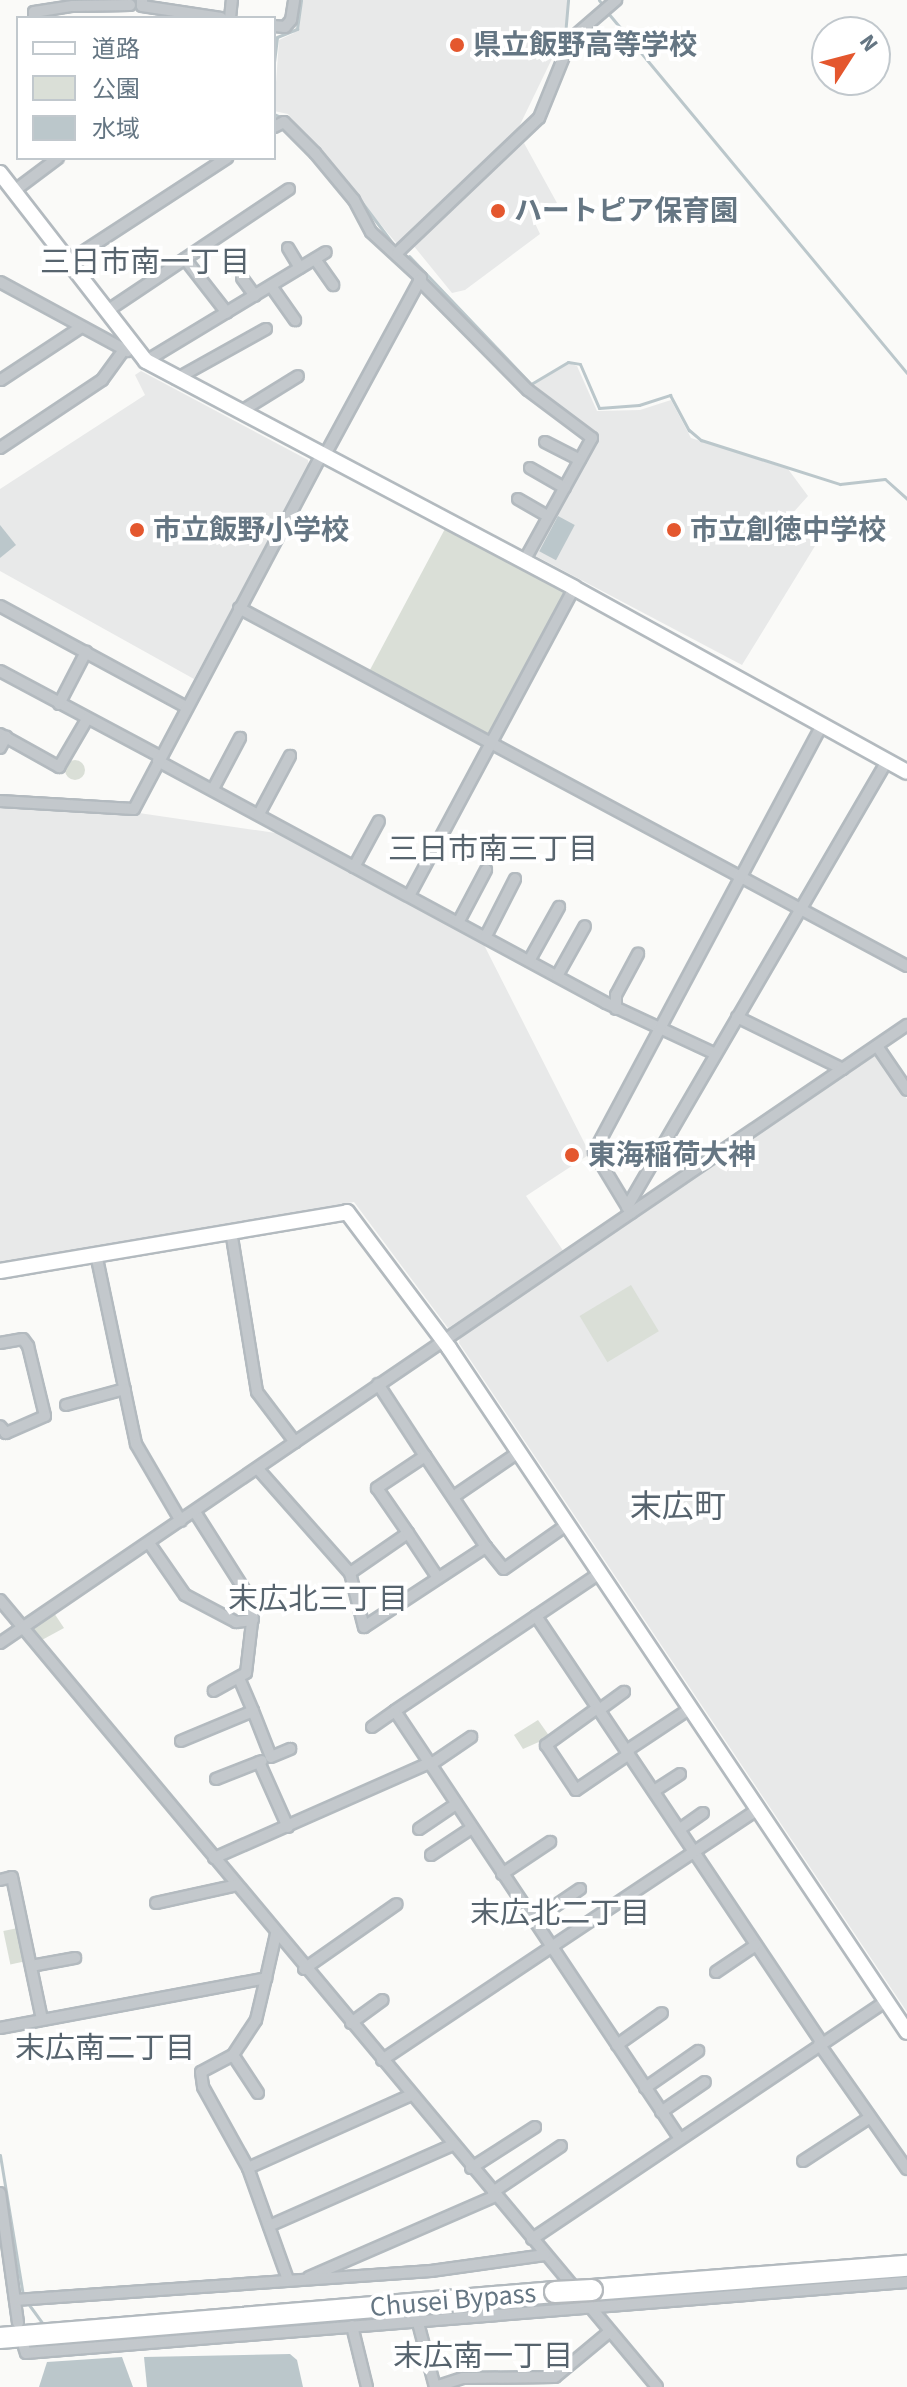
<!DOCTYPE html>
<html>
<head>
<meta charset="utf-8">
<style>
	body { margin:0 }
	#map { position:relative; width:907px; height:2387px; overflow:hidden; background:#fafaf8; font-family:"Source Sans 3","Noto Sans JP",sans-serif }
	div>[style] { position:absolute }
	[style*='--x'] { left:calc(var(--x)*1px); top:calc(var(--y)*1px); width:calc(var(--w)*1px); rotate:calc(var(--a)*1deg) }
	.built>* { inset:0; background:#e8e9e9 }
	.green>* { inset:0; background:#dadfd7; transform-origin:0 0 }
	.round { border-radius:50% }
	.water>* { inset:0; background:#bbc7cb; transform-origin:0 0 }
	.stream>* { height:3px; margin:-1.5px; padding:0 1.5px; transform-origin:1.5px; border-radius:1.5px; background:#bbc7cb }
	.roads { filter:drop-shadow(2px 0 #b3babf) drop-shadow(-2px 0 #b3babf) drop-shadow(0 2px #b3babf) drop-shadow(0 -2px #b3babf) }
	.street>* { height:10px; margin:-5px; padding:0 5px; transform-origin:5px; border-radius:5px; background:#c3c8cc }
	.secondary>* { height:14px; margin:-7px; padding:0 7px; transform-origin:7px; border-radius:7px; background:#fff }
	.highway>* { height:20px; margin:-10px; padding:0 10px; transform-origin:10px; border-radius:10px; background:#fff }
	.bridges { filter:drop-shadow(2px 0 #b4b9bd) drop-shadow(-2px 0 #b4b9bd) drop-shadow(0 2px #b4b9bd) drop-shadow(0 -2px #b4b9bd) }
	.highway-bridge>* { height:20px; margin:-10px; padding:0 10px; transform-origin:10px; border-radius:10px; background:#fff }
	.dots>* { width:22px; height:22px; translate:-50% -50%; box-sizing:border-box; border:4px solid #fff; border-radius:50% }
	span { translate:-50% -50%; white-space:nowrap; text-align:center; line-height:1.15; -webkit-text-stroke:8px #fff; paint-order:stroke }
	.poi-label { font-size:28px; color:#657683; font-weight:700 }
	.left { translate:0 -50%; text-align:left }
	.street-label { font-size:28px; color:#657683 }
	.neighbourhood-label { font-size:30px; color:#57646e }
	.quarter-label { font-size:32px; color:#57646e }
	.legend { position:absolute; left:16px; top:16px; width:260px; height:144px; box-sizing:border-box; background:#fff; border:2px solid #c1c8cd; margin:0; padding:10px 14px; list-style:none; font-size:24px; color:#657683 }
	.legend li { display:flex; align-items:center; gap:16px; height:40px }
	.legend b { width:40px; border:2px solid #c1c8cd }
	.north { position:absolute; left:811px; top:16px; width:80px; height:80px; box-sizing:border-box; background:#fff; border:2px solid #c1c8cd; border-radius:50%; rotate:54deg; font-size:22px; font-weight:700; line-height:32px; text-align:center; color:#657683 }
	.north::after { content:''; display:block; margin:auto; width:28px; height:36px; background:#e4572e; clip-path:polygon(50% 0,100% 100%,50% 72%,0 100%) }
</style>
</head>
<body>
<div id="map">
	<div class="built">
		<div style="clip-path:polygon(301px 0,570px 0,563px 36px,516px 133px,397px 244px,288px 114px,274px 111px,279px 40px,294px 33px)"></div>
		<div style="clip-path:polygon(524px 143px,557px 203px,533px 219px,540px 234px,465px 290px,452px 293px,413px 245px)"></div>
		<div style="clip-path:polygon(569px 363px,577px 366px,597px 411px,640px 410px,671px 400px,691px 438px,788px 469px,808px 496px,791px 515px,815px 546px,742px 665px,532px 554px,597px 436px,531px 386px)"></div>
		<div style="clip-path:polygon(141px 371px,308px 460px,309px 466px,194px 679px,0 571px,0 489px,145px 395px,135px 375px)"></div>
		<div style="clip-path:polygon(0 803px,139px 813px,289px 835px,480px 937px,590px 1154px,526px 1196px,564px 1252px,448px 1328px,354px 1202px,0 1263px)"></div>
		<div style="clip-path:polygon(871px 1055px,880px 1058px,907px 1099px,907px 2012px,459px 1343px,460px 1335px)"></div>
	</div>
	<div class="green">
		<div style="left:447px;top:525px;width:139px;height:167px;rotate:28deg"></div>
		<div class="round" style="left:65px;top:760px;width:20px;height:20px"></div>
		<div style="left:631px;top:1285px;width:54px;height:60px;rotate:59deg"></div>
		<div style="clip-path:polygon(54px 1613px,64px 1628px,40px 1641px,33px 1627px)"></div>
		<div style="clip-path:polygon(538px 1720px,550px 1737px,523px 1749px,514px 1735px)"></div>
		<div style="left:18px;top:1928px;width:34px;height:15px;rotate:78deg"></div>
	</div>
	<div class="water">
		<div style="left:558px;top:516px;width:19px;height:40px;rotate:28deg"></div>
		<div style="clip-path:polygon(0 525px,16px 545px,0 558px)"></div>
		<div style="clip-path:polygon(290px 2354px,297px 2360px,303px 2387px,147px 2387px,144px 2357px)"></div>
		<div style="clip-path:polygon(122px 2357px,133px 2387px,39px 2387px,47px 2362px)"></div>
	</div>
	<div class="stream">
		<div style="--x:599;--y:0;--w:9;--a:54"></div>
		<div style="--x:608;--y:13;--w:468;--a:50.3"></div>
		<div style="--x:565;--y:35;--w:35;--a:-85"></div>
		<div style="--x:274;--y:62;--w:25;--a:-83"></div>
		<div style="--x:277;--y:37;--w:22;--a:-22"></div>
		<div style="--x:297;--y:29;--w:29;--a:-82"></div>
		<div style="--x:274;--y:114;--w:20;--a:24"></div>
		<div style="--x:360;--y:200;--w:55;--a:53.1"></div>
		<div style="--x:409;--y:256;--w:177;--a:46.4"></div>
		<div style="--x:531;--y:384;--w:43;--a:-30.7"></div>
		<div style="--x:568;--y:362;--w:12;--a:9"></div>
		<div style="--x:580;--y:364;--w:48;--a:66.6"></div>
		<div style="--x:599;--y:408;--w:40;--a:-4.3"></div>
		<div style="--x:639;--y:405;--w:33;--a:-18"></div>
		<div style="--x:670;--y:395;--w:40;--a:62"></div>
		<div style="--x:689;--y:430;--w:16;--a:40"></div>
		<div style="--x:701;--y:440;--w:146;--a:17.6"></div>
		<div style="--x:840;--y:484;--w:45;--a:-6.3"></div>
		<div style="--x:885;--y:479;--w:30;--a:42"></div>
		<div style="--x:0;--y:2155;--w:143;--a:80.7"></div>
		<div style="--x:27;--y:2302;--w:29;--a:54"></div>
	</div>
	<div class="roads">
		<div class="street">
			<div style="--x:142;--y:0;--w:6;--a:90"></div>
			<div style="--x:142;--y:6;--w:80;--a:8.6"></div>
			<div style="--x:34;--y:18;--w:6;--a:-90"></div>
			<div style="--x:34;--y:12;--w:39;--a:-9"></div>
			<div style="--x:73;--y:6;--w:57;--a:-1"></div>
			<div style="--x:230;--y:18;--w:18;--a:-84"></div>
			<div style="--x:274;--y:26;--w:11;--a:5"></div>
			<div style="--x:285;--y:27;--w:9;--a:-49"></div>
			<div style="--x:291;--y:20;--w:20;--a:-81"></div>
			<div style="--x:274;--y:127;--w:11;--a:-27"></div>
			<div style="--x:284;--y:122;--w:44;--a:45"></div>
			<div style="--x:315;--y:153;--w:61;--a:50.3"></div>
			<div style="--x:354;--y:200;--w:36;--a:62"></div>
			<div style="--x:371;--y:232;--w:68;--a:42.6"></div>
			<div style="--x:421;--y:278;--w:204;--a:118.5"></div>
			<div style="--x:14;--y:191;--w:55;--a:-36.9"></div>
			<div style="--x:288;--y:248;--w:23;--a:59"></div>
			<div style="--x:397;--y:253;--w:196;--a:-43.6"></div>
			<div style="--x:539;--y:118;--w:85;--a:-67.9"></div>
			<div style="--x:571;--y:39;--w:60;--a:-40.9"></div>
			<div style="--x:185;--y:259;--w:68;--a:52.1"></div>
			<div style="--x:315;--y:259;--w:32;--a:55"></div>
			<div style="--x:69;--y:261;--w:189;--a:-33.1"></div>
			<div style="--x:242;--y:278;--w:22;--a:54"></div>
			<div style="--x:419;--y:280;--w:155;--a:45.3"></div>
			<div style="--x:528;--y:390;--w:80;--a:36.9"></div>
			<div style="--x:592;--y:438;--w:141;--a:118.9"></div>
			<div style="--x:0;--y:282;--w:145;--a:28.5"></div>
			<div style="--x:271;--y:286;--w:42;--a:54.8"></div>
			<div style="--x:107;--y:311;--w:219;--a:-33.8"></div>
			<div style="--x:146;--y:361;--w:210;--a:-31.2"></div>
			<div style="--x:176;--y:379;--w:103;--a:-29.1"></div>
			<div style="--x:1;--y:380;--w:95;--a:-33.4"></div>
			<div style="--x:240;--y:412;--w:68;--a:-31.8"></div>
			<div style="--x:545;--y:442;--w:39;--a:27"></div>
			<div style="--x:0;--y:448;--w:123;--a:-33.7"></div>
			<div style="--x:102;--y:380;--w:36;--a:-54"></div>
			<div style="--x:530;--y:468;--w:40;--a:29.7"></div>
			<div style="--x:518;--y:499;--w:34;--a:30"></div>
			<div style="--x:0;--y:606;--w:209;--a:28.5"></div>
			<div style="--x:239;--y:608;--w:758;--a:28.19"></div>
			<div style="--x:0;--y:671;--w:180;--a:28.1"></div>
			<div style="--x:59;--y:704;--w:59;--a:-62.6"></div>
			<div style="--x:0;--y:734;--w:68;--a:29.2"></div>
			<div style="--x:59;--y:767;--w:56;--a:-59.7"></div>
			<div style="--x:0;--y:748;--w:13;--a:-61"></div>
			<div style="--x:158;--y:761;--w:509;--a:28.38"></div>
			<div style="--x:606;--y:1003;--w:121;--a:24.9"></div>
			<div style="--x:213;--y:789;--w:58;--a:-62.1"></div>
			<div style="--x:0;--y:801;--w:134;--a:3.4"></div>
			<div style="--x:134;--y:809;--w:399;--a:-62.1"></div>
			<div style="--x:259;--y:814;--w:66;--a:-61.9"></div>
			<div style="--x:354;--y:867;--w:52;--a:-61.5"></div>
			<div style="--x:409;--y:896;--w:349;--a:-61.8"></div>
			<div style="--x:459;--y:921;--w:58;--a:-62.1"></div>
			<div style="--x:486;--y:936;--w:64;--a:-63"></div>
			<div style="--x:529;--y:961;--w:62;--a:-60.9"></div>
			<div style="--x:557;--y:976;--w:57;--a:-60.8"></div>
			<div style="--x:616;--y:1009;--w:14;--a:-90"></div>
			<div style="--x:616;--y:995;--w:47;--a:-61.8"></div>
			<div style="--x:737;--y:1017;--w:118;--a:26.1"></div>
			<div style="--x:877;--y:1046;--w:53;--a:55.7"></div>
			<div style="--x:627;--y:1207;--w:516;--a:-59.76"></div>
			<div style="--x:631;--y:1213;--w:71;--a:-121.2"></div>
			<div style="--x:594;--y:1152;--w:485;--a:-61.9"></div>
			<div style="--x:231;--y:1231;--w:163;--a:80.8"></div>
			<div style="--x:257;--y:1392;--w:63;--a:52.8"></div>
			<div style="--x:96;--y:1254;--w:194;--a:78.1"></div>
			<div style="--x:136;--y:1444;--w:89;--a:59.7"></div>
			<div style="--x:0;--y:1343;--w:23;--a:-10"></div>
			<div style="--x:23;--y:1339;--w:9;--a:54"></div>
			<div style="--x:28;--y:1346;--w:72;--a:76.3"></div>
			<div style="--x:45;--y:1416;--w:43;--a:156.4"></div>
			<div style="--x:6;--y:1433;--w:9;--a:-131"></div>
			<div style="--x:378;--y:1384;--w:86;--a:56.9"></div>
			<div style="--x:66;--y:1405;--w:61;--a:-15.2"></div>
			<div style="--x:258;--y:1469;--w:139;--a:48.5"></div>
			<div style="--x:350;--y:1573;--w:56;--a:75.5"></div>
			<div style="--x:364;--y:1627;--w:146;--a:-33.3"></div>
			<div style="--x:486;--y:1547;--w:110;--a:-123.8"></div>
			<div style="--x:425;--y:1456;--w:58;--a:146.3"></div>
			<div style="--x:377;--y:1488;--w:55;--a:55.4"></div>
			<div style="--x:408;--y:1533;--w:70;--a:145.4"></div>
			<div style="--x:453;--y:1497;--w:80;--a:-34.3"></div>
			<div style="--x:195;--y:1512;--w:110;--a:57.6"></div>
			<div style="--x:254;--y:1605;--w:68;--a:96.7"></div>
			<div style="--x:246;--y:1673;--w:37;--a:151"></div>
			<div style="--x:408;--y:1533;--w:54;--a:56.3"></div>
			<div style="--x:149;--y:1543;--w:63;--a:55.3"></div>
			<div style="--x:185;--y:1595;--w:58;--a:27.9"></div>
			<div style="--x:236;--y:1622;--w:17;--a:-7"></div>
			<div style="--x:486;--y:1547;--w:28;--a:51"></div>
			<div style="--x:504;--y:1569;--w:78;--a:-35.1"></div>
			<div style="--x:600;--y:1573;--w:247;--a:146.1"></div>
			<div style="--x:395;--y:1711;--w:514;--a:56.34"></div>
			<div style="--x:0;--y:1600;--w:1025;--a:50.14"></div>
			<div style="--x:536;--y:1616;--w:514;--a:56.19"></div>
			<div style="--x:0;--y:1643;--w:1098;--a:-34.27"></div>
			<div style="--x:596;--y:1709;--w:62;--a:144.2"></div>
			<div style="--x:546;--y:1745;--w:54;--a:56.3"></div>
			<div style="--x:576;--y:1790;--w:64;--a:-34.2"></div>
			<div style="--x:599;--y:1710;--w:31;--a:-36"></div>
			<div style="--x:253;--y:1711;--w:49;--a:68.6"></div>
			<div style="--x:271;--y:1757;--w:21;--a:-23"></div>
			<div style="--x:372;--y:1727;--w:28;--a:-35"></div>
			<div style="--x:181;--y:1741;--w:78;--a:-22.6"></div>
			<div style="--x:253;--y:1711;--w:36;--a:-113"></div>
			<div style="--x:626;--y:1751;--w:78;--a:-33.5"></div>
			<div style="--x:259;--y:1762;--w:71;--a:66"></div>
			<div style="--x:430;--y:1765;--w:50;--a:-34.3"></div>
			<div style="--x:216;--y:1779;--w:49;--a:-21.4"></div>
			<div style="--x:654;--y:1791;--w:31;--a:-33"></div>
			<div style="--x:419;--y:1829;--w:45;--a:-34"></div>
			<div style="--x:680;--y:1829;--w:28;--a:-35"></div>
			<div style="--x:431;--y:1855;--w:49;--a:-33.4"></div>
			<div style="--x:214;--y:1858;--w:235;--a:-23.8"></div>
			<div style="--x:502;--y:1874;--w:58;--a:-33.7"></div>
			<div style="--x:0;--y:1880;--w:12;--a:-14"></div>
			<div style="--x:12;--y:1877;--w:145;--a:78.1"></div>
			<div style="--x:156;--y:1903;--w:83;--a:-12.5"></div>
			<div style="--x:533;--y:1921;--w:57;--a:-34.2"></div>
			<div style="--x:31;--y:1966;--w:45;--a:-10.3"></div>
			<div style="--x:304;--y:1969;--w:113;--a:-35"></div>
			<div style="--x:716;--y:1972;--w:48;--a:-34"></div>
			<div style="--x:351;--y:2023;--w:39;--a:-36"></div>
			<div style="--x:0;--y:2028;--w:271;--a:-10.6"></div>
			<div style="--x:266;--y:1978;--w:45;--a:-77.2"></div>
			<div style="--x:819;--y:2044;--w:153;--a:54.9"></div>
			<div style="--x:617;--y:2045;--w:55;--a:-35.4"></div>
			<div style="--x:233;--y:2055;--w:36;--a:152"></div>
			<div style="--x:201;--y:2072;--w:15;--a:82"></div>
			<div style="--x:203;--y:2087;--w:93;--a:60.9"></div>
			<div style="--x:248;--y:2168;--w:179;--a:-24.1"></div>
			<div style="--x:382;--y:2060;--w:453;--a:-33.7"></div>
			<div style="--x:645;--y:2088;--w:65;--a:-34.9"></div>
			<div style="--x:258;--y:2093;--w:45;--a:-123.3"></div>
			<div style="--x:233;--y:2055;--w:42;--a:-56.7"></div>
			<div style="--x:256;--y:2020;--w:43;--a:-76.6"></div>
			<div style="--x:661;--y:2112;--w:53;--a:-34.3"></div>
			<div style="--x:803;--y:2161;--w:79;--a:-33.1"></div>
			<div style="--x:248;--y:2168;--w:119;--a:70.3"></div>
			<div style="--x:471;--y:2168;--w:76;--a:-32.6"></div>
			<div style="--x:493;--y:2192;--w:82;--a:-34.1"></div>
			<div style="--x:0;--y:2193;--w:131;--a:82.1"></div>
			<div style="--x:269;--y:2226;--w:201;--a:-23.8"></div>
			<div style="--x:532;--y:2239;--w:427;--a:-33.9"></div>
			<div style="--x:309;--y:2277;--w:203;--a:-23.5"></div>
			<div style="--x:15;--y:2300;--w:417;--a:-4"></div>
			<div style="--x:431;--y:2271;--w:115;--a:-8"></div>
			<div style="--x:417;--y:2319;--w:70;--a:75.2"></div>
			<div style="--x:352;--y:2326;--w:63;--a:76.2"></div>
			<div style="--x:24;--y:2347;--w:6;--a:72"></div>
			<div style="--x:26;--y:2353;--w:884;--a:-4.61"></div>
			<div style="--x:435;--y:2387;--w:29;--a:-18"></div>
			<div style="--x:463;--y:2378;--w:92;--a:-0.6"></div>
			<div style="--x:555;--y:2377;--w:69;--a:-39.7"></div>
		</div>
		<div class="secondary">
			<div style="--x:0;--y:173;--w:238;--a:52.2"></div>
			<div style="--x:146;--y:361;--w:484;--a:27.9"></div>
			<div style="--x:574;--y:588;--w:380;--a:28.9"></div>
			<div style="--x:0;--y:1271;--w:352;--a:-9.6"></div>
			<div style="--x:347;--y:1212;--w:170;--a:53.1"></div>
			<div style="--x:449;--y:1348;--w:823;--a:56.19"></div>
		</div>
		<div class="highway">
			<div style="--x:592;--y:2290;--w:316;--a:-4.4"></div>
			<div style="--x:0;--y:2338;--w:557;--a:-4.74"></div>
		</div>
	</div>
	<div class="bridges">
		<div class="highway-bridge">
			<div style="--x:555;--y:2292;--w:37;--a:-3"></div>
		</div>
	</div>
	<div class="dots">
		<div style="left:457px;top:45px;background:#e4572e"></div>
		<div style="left:498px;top:211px;background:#e4572e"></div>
		<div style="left:137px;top:530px;background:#e4572e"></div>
		<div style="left:674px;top:530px;background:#e4572e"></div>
		<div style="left:572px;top:1155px;background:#e4572e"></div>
	</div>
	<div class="poi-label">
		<span class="left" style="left:473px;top:45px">県立飯野高等学校</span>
		<span class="left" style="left:514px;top:211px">ハートピア保育園</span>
		<span class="left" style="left:153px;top:530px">市立飯野小学校</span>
		<span class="left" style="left:690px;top:530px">市立創徳中学校</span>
		<span class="left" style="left:588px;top:1155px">東海稲荷大神</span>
	</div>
	<div class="street-label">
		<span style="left:453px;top:2300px;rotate:-5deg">Chusei Bypass</span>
	</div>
	<div class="neighbourhood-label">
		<span style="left:145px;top:263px">三日市南一丁目</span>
		<span style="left:493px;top:850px">三日市南三丁目</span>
		<span style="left:318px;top:1600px">末広北三丁目</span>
		<span style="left:560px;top:1914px">末広北二丁目</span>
		<span style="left:105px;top:2049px">末広南二丁目</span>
		<span style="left:483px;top:2357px">末広南一丁目</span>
	</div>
	<div class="quarter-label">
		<span style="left:678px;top:1507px">末広町</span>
	</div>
	<ul class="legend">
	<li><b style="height:10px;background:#fff"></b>道路</li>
	<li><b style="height:22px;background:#dadfd7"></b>公園</li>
	<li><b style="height:22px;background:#bbc7cb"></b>水域</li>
	</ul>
	<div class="north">N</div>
</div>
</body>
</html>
